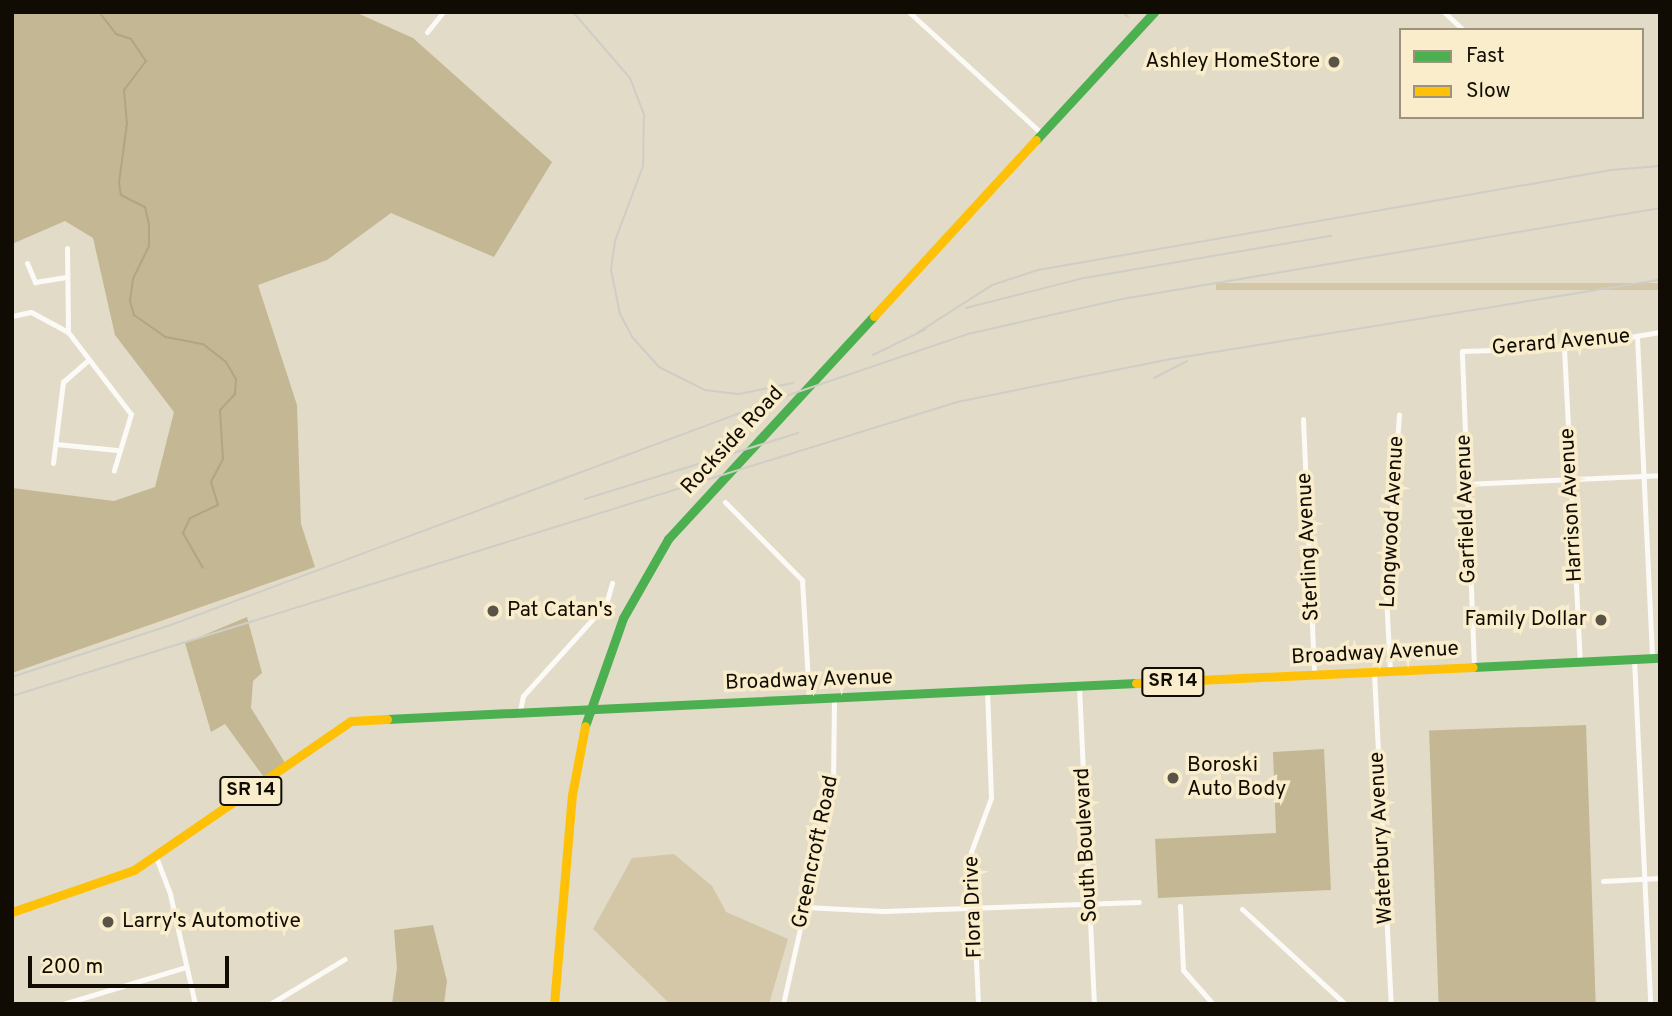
<!DOCTYPE html>
<html>
<head>
<meta charset="utf-8">
<style>
	body { margin:0 }
	#map { position:relative; width:1672px; height:1016px; overflow:hidden; background:#e2dbc8; font-family:Overpass,sans-serif }
	div>[style] { position:absolute }
	[style*='--x'] { left:calc(var(--x)*1px); top:calc(var(--y)*1px); width:calc(var(--w)*1px); rotate:calc(var(--a)*1deg) }
	.green>* { inset:0; background:#d3c7a7; transform-origin:0 0 }
	.forest>* { inset:0; background:#c4b793; transform-origin:0 0 }
	.stream>* { height:2px; margin:-1px; padding:0 1px; transform-origin:1px; border-radius:1px; background:#b3a57d }
	.street>* { height:5px; margin:-2.5px; padding:0 2.5px; transform-origin:2.5px; border-radius:2.5px; background:#fbfaf7 }
	.fast>* { height:9px; margin:-4.5px; padding:0 4.5px; transform-origin:4.5px; border-radius:4.5px; background:#4caf50 }
	.slow>* { height:9px; margin:-4.5px; padding:0 4.5px; transform-origin:4.5px; border-radius:4.5px; background:#ffc107 }
	.rail>* { height:2px; margin:-1px; padding:0 1px; transform-origin:1px; border-radius:1px; background:#cfcdc7 }
	.dots>* { width:19px; height:19px; translate:-50% -50%; box-sizing:border-box; border:4px solid #f9edcb; border-radius:50% }
	span { translate:-50% -50%; white-space:nowrap; text-align:center; line-height:1.15; -webkit-text-stroke:7px #f9edcb; paint-order:stroke }
	.shield-label span { padding:2px 5px; background:#f9edcb; border:2px solid; border-radius:5px; -webkit-text-stroke-width:0 }
	.shield-label { font-size:19px; color:#100c03; font-weight:700 }
	.poi-label { font-size:21px; color:#100c03 }
	.right { translate:-100% -50%; text-align:right }
	.left { translate:0 -50%; text-align:left }
	.street-label { font-size:21px; color:#100c03 }
	.frame { position:absolute; inset:0; border:14px solid #100c03; pointer-events:none }
	.legend { position:absolute; left:1399px; top:28px; width:245px; height:91px; box-sizing:border-box; background:#f9edcb; border:2px solid #9c937b; margin:0; padding:9px 12px; list-style:none; font-size:21px; color:#100c03 }
	.legend li { display:flex; align-items:center; gap:14px; height:35px }
	.legend b { width:35px; border:2px solid #9c937b }
	.scale { position:absolute; left:28px; top:956px; width:201px; height:32px; box-sizing:border-box; border:4px solid #100c03; border-top:0; padding-left:9px; font-size:21px; line-height:24px; white-space:nowrap; color:#100c03; -webkit-text-stroke:5px #f9edcb; paint-order:stroke }
</style>
</head>
<body>
<div id="map">
	<div class="green">
		<div style="left:1660px;top:283px;width:7px;height:444px;rotate:90deg"></div>
		<div style="clip-path:polygon(674px 854px,712px 886px,726px 912px,788px 939px,769px 1004px,669px 1003px,593px 929px,632px 858px)"></div>
	</div>
	<div class="forest">
		<div style="clip-path:polygon(12px 12px,355px 12px,413px 38px,552px 162px,494px 257px,391px 213px,327px 260px,258px 285px,297px 405px,301px 524px,315px 567px,12px 673px,12px 488px,114px 501px,155px 487px,174px 412px,115px 335px,93px 238px,65px 221px,12px 244px)"></div>
		<div style="clip-path:polygon(247px 617px,262px 673px,253px 681px,251px 708px,287px 766px,266px 780px,225px 724px,211px 732px,185px 643px)"></div>
		<div style="left:1586px;top:725px;width:279px;height:157px;rotate:88deg"></div>
		<div style="clip-path:polygon(1324px 749px,1331px 890px,1158px 898px,1155px 839px,1276px 833px,1273px 752px)"></div>
		<div style="clip-path:polygon(433px 925px,447px 981px,444px 1004px,392px 1004px,397px 968px,394px 930px)"></div>
	</div>
	<div class="stream">
		<div style="--x:99;--y:12;--w:28;--a:52"></div>
		<div style="--x:116;--y:34;--w:16;--a:18"></div>
		<div style="--x:131;--y:39;--w:27;--a:56"></div>
		<div style="--x:146;--y:61;--w:36;--a:127"></div>
		<div style="--x:124;--y:90;--w:33;--a:85"></div>
		<div style="--x:127;--y:123;--w:61;--a:97.6"></div>
		<div style="--x:119;--y:183;--w:12;--a:81"></div>
		<div style="--x:121;--y:195;--w:27;--a:27"></div>
		<div style="--x:145;--y:207;--w:18;--a:77"></div>
		<div style="--x:149;--y:225;--w:21;--a:90"></div>
		<div style="--x:149;--y:246;--w:37;--a:116"></div>
		<div style="--x:133;--y:279;--w:22;--a:98"></div>
		<div style="--x:130;--y:301;--w:15;--a:74"></div>
		<div style="--x:134;--y:315;--w:39;--a:35"></div>
		<div style="--x:166;--y:337;--w:38;--a:11"></div>
		<div style="--x:203;--y:344;--w:29;--a:38"></div>
		<div style="--x:226;--y:362;--w:20;--a:60"></div>
		<div style="--x:236;--y:379;--w:15;--a:94"></div>
		<div style="--x:235;--y:394;--w:22;--a:133"></div>
		<div style="--x:220;--y:410;--w:49;--a:86.5"></div>
		<div style="--x:223;--y:459;--w:26;--a:118"></div>
		<div style="--x:211;--y:482;--w:24;--a:73"></div>
		<div style="--x:218;--y:505;--w:31;--a:155"></div>
		<div style="--x:190;--y:518;--w:17;--a:115"></div>
		<div style="--x:183;--y:533;--w:40;--a:60.3"></div>
	</div>
	<div class="street">
		<div style="--x:909;--y:12;--w:180;--a:42.5"></div>
		<div style="--x:1444;--y:12;--w:26;--a:43"></div>
		<div style="--x:427;--y:32;--w:26;--a:-51"></div>
		<div style="--x:67;--y:248;--w:84;--a:89.3"></div>
		<div style="--x:27;--y:263;--w:21;--a:67"></div>
		<div style="--x:35;--y:282;--w:30;--a:-9"></div>
		<div style="--x:12;--y:316;--w:19;--a:-12"></div>
		<div style="--x:31;--y:312;--w:42;--a:28.4"></div>
		<div style="--x:68;--y:332;--w:103;--a:52.5"></div>
		<div style="--x:131;--y:414;--w:59;--a:106.9"></div>
		<div style="--x:1637;--y:337;--w:321;--a:87.3"></div>
		<div style="--x:1564;--y:348;--w:315;--a:87.1"></div>
		<div style="--x:1303;--y:419;--w:256;--a:87.5"></div>
		<div style="--x:56;--y:444;--w:61;--a:5.6"></div>
		<div style="--x:53;--y:463;--w:82;--a:-83"></div>
		<div style="--x:63;--y:382;--w:32;--a:-41"></div>
		<div style="--x:1465;--y:484;--w:195;--a:-2.6"></div>
		<div style="--x:725;--y:502;--w:110;--a:45.4"></div>
		<div style="--x:802;--y:580;--w:118;--a:86.6"></div>
		<div style="--x:1634;--y:659;--w:345;--a:87.3"></div>
		<div style="--x:1474;--y:667;--w:316;--a:-92.2"></div>
		<div style="--x:1462;--y:351;--w:102;--a:-1.7"></div>
		<div style="--x:1564;--y:348;--w:97;--a:-9.5"></div>
		<div style="--x:1390;--y:672;--w:76;--a:-93"></div>
		<div style="--x:1386;--y:596;--w:182;--a:-85.9"></div>
		<div style="--x:1374;--y:673;--w:331;--a:87.1"></div>
		<div style="--x:1079;--y:687;--w:317;--a:87.3"></div>
		<div style="--x:520;--y:711;--w:15;--a:-79"></div>
		<div style="--x:523;--y:696;--w:124;--a:-47.9"></div>
		<div style="--x:606;--y:604;--w:22;--a:-74"></div>
		<div style="--x:156;--y:857;--w:40;--a:69"></div>
		<div style="--x:170;--y:894;--w:113;--a:77.2"></div>
		<div style="--x:1603;--y:881;--w:57;--a:-3"></div>
		<div style="--x:1180;--y:906;--w:64;--a:87.3"></div>
		<div style="--x:1183;--y:970;--w:45;--a:48.6"></div>
		<div style="--x:805;--y:907;--w:78;--a:2.9"></div>
		<div style="--x:883;--y:911;--w:256;--a:-2"></div>
		<div style="--x:1242;--y:909;--w:140;--a:42.7"></div>
		<div style="--x:63;--y:1004;--w:128;--a:-16.7"></div>
		<div style="--x:270;--y:1004;--w:87;--a:-31"></div>
		<div style="--x:783;--y:1004;--w:227;--a:-77.3"></div>
		<div style="--x:833;--y:783;--w:85;--a:-89.3"></div>
		<div style="--x:978;--y:1004;--w:152;--a:-92.6"></div>
		<div style="--x:971;--y:852;--w:58;--a:-69.7"></div>
		<div style="--x:991;--y:798;--w:109;--a:-92.1"></div>
	</div>
	<div class="fast">
		<div style="--x:1036;--y:140;--w:174;--a:-47.3"></div>
		<div style="--x:1473;--y:667;--w:187;--a:-2.8"></div>
		<div style="--x:387;--y:719;--w:750;--a:-2.75"></div>
		<div style="--x:585;--y:726;--w:114;--a:-70.6"></div>
		<div style="--x:623;--y:618;--w:91;--a:-60.3"></div>
		<div style="--x:668;--y:539;--w:304;--a:-47.3"></div>
	</div>
	<div class="slow">
		<div style="--x:874;--y:316;--w:239;--a:-47.4"></div>
		<div style="--x:1136;--y:683;--w:337;--a:-2.7"></div>
		<div style="--x:12;--y:912;--w:129;--a:-19"></div>
		<div style="--x:134;--y:870;--w:263;--a:-34.5"></div>
		<div style="--x:351;--y:721;--w:36;--a:-3"></div>
		<div style="--x:554;--y:1004;--w:210;--a:-85.1"></div>
		<div style="--x:572;--y:795;--w:70;--a:-79.3"></div>
	</div>
	<div class="rail">
		<div style="--x:573;--y:12;--w:87;--a:49.2"></div>
		<div style="--x:630;--y:78;--w:40;--a:69"></div>
		<div style="--x:644;--y:115;--w:51;--a:91.1"></div>
		<div style="--x:643;--y:166;--w:80;--a:110.5"></div>
		<div style="--x:615;--y:241;--w:29;--a:98"></div>
		<div style="--x:611;--y:270;--w:45;--a:78.4"></div>
		<div style="--x:620;--y:314;--w:27;--a:62"></div>
		<div style="--x:633;--y:338;--w:39;--a:48"></div>
		<div style="--x:659;--y:367;--w:51;--a:26.6"></div>
		<div style="--x:705;--y:390;--w:34;--a:7"></div>
		<div style="--x:739;--y:394;--w:55;--a:-11.5"></div>
		<div style="--x:1123;--y:12;--w:7;--a:45"></div>
		<div style="--x:966;--y:308;--w:122;--a:-14.3"></div>
		<div style="--x:1084;--y:278;--w:251;--a:-9.7"></div>
		<div style="--x:917;--y:333;--w:89;--a:-32.6"></div>
		<div style="--x:992;--y:285;--w:48;--a:-18.1"></div>
		<div style="--x:1038;--y:270;--w:582;--a:-9.9"></div>
		<div style="--x:1611;--y:170;--w:49;--a:-4.7"></div>
		<div style="--x:873;--y:355;--w:59;--a:-26.1"></div>
		<div style="--x:1154;--y:378;--w:37;--a:-27"></div>
		<div style="--x:585;--y:499;--w:223;--a:-17.2"></div>
		<div style="--x:12;--y:677;--w:164;--a:-18.1"></div>
		<div style="--x:168;--y:626;--w:653;--a:-20.43"></div>
		<div style="--x:780;--y:398;--w:199;--a:-18.8"></div>
		<div style="--x:968;--y:334;--w:158;--a:-12.8"></div>
		<div style="--x:1122;--y:299;--w:546;--a:-9.6"></div>
		<div style="--x:12;--y:696;--w:990;--a:-17.28"></div>
		<div style="--x:957;--y:402;--w:218;--a:-11.4"></div>
		<div style="--x:1171;--y:359;--w:495;--a:-9.2"></div>
	</div>
	<div class="dots">
		<div style="left:1334px;top:62px;background:#5a5448"></div>
		<div style="left:493px;top:611px;background:#5a5448"></div>
		<div style="left:1601px;top:620px;background:#5a5448"></div>
		<div style="left:1173px;top:778px;background:#5a5448"></div>
		<div style="left:108px;top:922px;background:#5a5448"></div>
	</div>
	<div class="shield-label">
		<span style="left:1173px;top:682px">SR 14</span>
		<span style="left:251px;top:791px">SR 14</span>
	</div>
	<div class="poi-label">
		<span class="right" style="left:1320px;top:62px">Ashley HomeStore</span>
		<span class="left" style="left:507px;top:611px">Pat Catan's</span>
		<span class="right" style="left:1587px;top:620px">Family Dollar</span>
		<span class="left" style="left:1187px;top:778px">Boroski<br>Auto Body</span>
		<span class="left" style="left:122px;top:922px">Larry's Automotive</span>
	</div>
	<div class="street-label">
		<span style="left:1561px;top:343px;rotate:-5deg">Gerard Avenue</span>
		<span style="left:733px;top:441px;rotate:-47deg">Rockside Road</span>
		<span style="left:1572px;top:505px;rotate:-93deg">Harrison Avenue</span>
		<span style="left:1467px;top:509px;rotate:-92deg">Garfield Avenue</span>
		<span style="left:1393px;top:522px;rotate:-87deg">Longwood Avenue</span>
		<span style="left:1309px;top:547px;rotate:-93deg">Sterling Avenue</span>
		<span style="left:1375px;top:654px;rotate:-3deg">Broadway Avenue</span>
		<span style="left:809px;top:681px;rotate:-2deg">Broadway Avenue</span>
		<span style="left:1382px;top:838px;rotate:-93deg">Waterbury Avenue</span>
		<span style="left:1087px;top:845px;rotate:-93deg">South Boulevard</span>
		<span style="left:816px;top:852px;rotate:-78deg">Greencroft Road</span>
		<span style="left:974px;top:907px;rotate:-92deg">Flora Drive</span>
	</div>
	<div class="frame"></div>
	<ul class="legend">
	<li><b style="height:9px;background:#4caf50"></b>Fast</li>
	<li><b style="height:9px;background:#ffc107"></b>Slow</li>
	</ul>
	<div class="scale">200 m</div>
</div>
</body>
</html>
